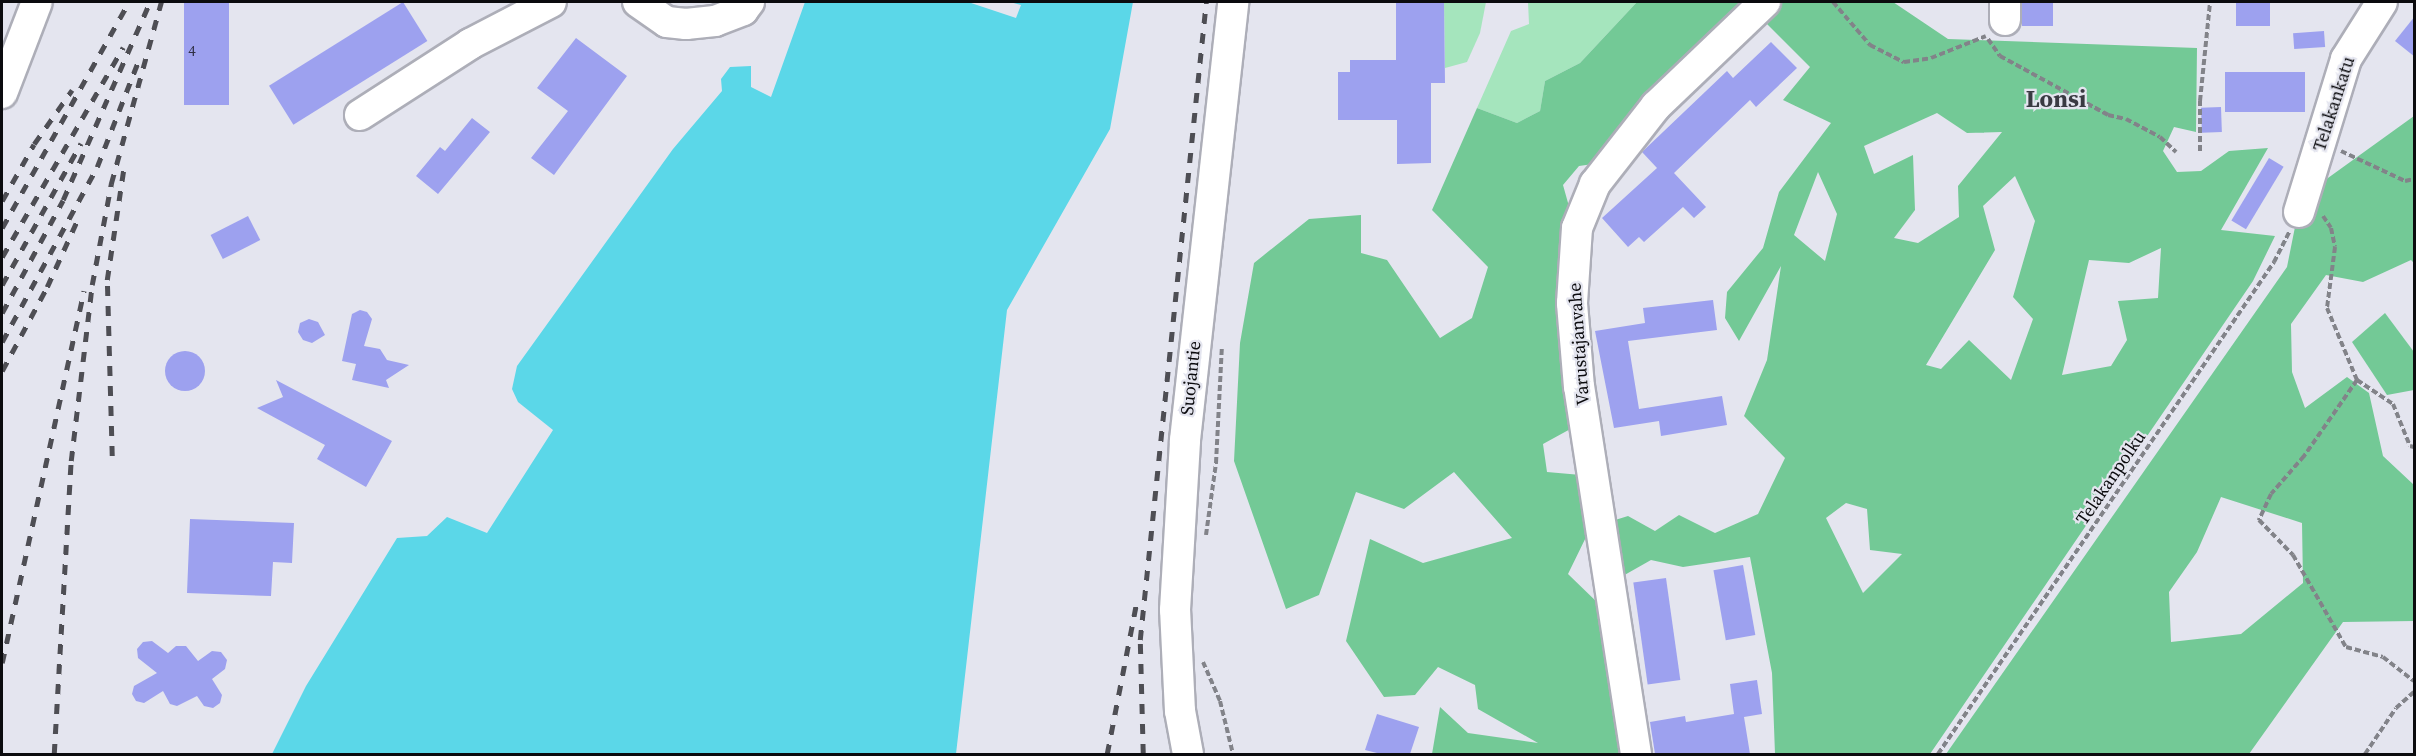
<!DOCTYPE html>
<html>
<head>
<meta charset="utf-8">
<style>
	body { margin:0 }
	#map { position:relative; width:2416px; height:756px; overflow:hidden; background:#e4e5ef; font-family:"Source Serif 4",serif }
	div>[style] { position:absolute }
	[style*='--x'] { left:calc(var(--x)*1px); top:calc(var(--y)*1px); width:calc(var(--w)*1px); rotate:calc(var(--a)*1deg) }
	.green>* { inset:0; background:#a5e5bd }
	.forest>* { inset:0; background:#73c996 }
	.water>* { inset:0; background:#5bd7e8 }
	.pier>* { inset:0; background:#e4e5ef }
	.building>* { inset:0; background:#9da1ef; transform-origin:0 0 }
	.round { border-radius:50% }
	.path>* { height:4px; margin-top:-2px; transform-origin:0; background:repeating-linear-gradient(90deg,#828389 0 6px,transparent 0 9px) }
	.roads { filter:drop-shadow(2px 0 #adaeb8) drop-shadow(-2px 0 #adaeb8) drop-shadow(0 2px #adaeb8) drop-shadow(0 -2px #adaeb8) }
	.minor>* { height:30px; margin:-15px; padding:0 15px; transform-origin:15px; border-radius:15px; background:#fff }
	.rail>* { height:4.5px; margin-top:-2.25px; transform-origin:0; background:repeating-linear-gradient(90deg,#4e4e54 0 10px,transparent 0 20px) }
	span { translate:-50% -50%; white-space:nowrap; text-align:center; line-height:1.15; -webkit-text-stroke:4.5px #e4e5ef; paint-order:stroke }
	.number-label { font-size:15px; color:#303046 }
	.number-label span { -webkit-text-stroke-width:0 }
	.street-label { font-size:18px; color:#0b0b0e }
	.district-label { font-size:24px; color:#393a42; font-weight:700 }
	.frame { position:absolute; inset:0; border:3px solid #0b0b0e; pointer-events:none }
</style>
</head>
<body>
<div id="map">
	<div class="green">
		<div style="clip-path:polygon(1444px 2px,1486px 2px,1480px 33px,1467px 62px,1445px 68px)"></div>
		<div style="clip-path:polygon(1528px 2px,1637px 2px,1580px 63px,1545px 81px,1540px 111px,1517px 123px,1477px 108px,1511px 31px,1529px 24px)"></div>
	</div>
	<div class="forest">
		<div style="clip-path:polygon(1637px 2px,1746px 2px,1645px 97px,1593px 164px,1579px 166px,1563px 185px,1570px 210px,1558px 256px,1574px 427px,1543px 444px,1547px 472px,1581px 475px,1589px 531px,1568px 574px,1601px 606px,1622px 754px,1432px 754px,1440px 707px,1468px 733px,1538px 743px,1478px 709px,1475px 685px,1438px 667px,1415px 695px,1384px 697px,1346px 641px,1370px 539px,1423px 563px,1512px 538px,1454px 472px,1404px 509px,1356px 492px,1319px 595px,1286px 609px,1234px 461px,1240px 343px,1254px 263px,1309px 219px,1361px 215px,1361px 253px,1387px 260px,1440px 338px,1472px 318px,1488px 267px,1432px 210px,1477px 108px,1517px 123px,1540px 111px,1545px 81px,1580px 63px)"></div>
		<div style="clip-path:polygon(evenodd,1782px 2px,1893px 2px,1948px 39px,2197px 48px,2196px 132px,2174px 127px,2163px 151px,2177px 172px,2201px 171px,2229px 151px,2268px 148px,2221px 230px,2275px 236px,2253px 281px,1930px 754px,1775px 754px,1772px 673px,1750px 557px,1683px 567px,1651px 560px,1621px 577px,1612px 521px,1628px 516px,1655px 531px,1679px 515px,1715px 533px,1758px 514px,1785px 458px,1744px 416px,1767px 360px,1781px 266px,1739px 341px,1725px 318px,1727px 292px,1763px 248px,1779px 192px,1831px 123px,1783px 100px,1810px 67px,1762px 19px,1782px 2px,1937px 113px,1967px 133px,2002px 132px,1958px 186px,1959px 217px,1918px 243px,1894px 238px,1915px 210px,1913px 155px,1874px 174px,1864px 146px,1937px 113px,1782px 2px,1818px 172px,1837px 214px,1825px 261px,1794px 235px,1818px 172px,1782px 2px,2015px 176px,2035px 221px,2013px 297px,2033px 319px,2011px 380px,1969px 340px,1941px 369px,1926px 365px,1995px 250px,1983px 206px,2015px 176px,1782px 2px,2161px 248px,2158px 298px,2118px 301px,2127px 340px,2111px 366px,2062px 375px,2089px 260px,2129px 263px,2161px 248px,1782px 2px,1846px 503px,1867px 509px,1870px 550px,1902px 554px,1863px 593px,1826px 518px,1846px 503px)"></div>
		<div style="clip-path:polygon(evenodd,2414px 116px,2414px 263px,2411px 260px,2363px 282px,2326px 275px,2291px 324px,2292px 372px,2305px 408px,2347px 377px,2369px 393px,2383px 456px,2414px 485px,2414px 621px,2343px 622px,2249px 754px,1946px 754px,2287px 267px,2299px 207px,2321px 183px,2414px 116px,2221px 497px,2302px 523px,2303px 583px,2241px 634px,2171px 642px,2169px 592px,2197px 552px,2221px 497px)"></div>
		<div style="clip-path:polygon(2385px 313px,2414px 352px,2414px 390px,2387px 395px,2352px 342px)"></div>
	</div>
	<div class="water">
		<div style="clip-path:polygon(805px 2px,1133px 2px,1110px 129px,1007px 310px,956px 754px,272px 754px,306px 686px,397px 538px,427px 536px,447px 517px,487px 533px,553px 430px,518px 402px,512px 389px,517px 366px,673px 149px,722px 91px,721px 79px,730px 67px,751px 66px,751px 87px,771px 97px)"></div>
	</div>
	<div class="pier">
		<div style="clip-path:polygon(968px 2px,1010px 2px,1021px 5px,1016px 18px)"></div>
	</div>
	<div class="building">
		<div style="left:184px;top:2px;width:45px;height:103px"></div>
		<div style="left:403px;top:2px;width:46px;height:158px;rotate:58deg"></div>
		<div style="clip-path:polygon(1396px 2px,1444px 2px,1445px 83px,1431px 83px,1431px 163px,1397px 164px,1397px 120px,1338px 120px,1338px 72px,1350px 72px,1350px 60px,1396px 60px)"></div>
		<div style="left:2022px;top:2px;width:31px;height:24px"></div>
		<div style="left:2236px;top:2px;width:34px;height:24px"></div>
		<div style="clip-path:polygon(2415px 16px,2415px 57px,2395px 41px)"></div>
		<div style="left:2324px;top:31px;width:16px;height:31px;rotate:86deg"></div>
		<div style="clip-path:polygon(576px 38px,627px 76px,554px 175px,531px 158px,568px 111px,537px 88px)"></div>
		<div style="clip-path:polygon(1771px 42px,1797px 68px,1756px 107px,1750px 100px,1674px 173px,1706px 207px,1694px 218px,1683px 207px,1644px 242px,1639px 237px,1628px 247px,1602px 218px,1657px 168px,1642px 152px,1727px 71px,1733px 78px)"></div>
		<div style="left:2305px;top:72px;width:40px;height:80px;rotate:90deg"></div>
		<div style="left:2221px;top:107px;width:25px;height:20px;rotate:88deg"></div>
		<div style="clip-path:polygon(472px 118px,490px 132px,438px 194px,416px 176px,440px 147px,445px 151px)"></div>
		<div style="left:2269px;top:158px;width:17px;height:73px;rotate:31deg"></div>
		<div style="left:248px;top:216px;width:27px;height:42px;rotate:63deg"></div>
		<div style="clip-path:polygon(1713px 300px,1717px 330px,1628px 341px,1639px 409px,1722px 396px,1727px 425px,1661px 436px,1659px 421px,1614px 428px,1595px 331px,1645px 323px,1643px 308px)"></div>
		<div style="clip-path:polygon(360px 310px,367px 312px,372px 319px,364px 346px,380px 349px,387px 360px,409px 365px,386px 380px,389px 388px,352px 380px,356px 364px,342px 361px,352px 314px)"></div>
		<div style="clip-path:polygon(309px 319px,318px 322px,325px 335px,312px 343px,303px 340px,298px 332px,300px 323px)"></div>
		<div class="round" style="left:165px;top:351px;width:40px;height:40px"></div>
		<div style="clip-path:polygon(276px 380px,392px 441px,366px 487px,317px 459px,325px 445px,257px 408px,283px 397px)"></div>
		<div style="clip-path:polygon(190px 519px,294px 523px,292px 563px,273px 562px,271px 596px,187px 593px)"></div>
		<div style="left:1743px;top:565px;width:71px;height:30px;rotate:80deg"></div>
		<div style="left:1666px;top:578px;width:103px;height:33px;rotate:82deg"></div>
		<div style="clip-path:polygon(152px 641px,168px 653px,176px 646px,186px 646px,198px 661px,212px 651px,221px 652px,227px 660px,225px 669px,212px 679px,222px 695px,220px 703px,213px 708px,204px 706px,197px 696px,177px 706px,170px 704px,163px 691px,144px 703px,136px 701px,132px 694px,134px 686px,157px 673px,138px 658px,137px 649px,143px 642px)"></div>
		<div style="clip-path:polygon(1757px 680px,1762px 714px,1744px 717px,1750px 754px,1655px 754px,1650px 722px,1685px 716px,1686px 722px,1734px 714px,1730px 684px)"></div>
		<div style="clip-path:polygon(1377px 714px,1419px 727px,1410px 754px,1381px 754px,1365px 750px)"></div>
	</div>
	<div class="path">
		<div style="--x:1833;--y:2;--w:57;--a:49.3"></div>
		<div style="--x:1870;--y:45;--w:38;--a:27"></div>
		<div style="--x:1904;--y:62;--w:27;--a:-8"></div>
		<div style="--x:1931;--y:58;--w:59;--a:-21.8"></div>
		<div style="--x:1988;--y:39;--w:21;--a:55"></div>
		<div style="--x:2000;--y:56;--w:123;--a:28.6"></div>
		<div style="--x:2108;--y:115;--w:18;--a:13"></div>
		<div style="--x:2126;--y:119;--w:38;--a:28"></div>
		<div style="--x:2160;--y:137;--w:22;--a:43"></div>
		<div style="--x:2200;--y:151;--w:50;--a:-90"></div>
		<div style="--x:2200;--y:101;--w:100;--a:-84.2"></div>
		<div style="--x:2341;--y:151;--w:71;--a:25.1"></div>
		<div style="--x:2405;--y:181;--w:9;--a:-13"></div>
		<div style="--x:2323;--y:216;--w:14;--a:56"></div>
		<div style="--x:2331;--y:228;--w:19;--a:78"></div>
		<div style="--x:2335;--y:247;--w:62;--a:97.5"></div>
		<div style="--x:2327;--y:308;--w:78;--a:67.4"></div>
		<div style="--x:2357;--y:380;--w:43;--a:33.7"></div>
		<div style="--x:2393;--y:404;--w:45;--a:68"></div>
		<div style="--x:2410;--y:446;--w:4;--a:14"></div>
		<div style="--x:2357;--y:380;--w:93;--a:124.9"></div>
		<div style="--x:2304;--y:456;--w:50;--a:131"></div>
		<div style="--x:2271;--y:494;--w:29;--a:115"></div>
		<div style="--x:2259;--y:520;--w:49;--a:45.8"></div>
		<div style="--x:2293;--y:555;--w:106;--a:60.1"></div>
		<div style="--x:2346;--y:647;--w:38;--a:15"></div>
		<div style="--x:2383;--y:657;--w:39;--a:38"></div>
		<div style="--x:1206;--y:535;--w:73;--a:-82.1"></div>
		<div style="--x:1216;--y:463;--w:117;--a:-87.1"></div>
		<div style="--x:1203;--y:662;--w:43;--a:66.4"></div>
		<div style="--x:1220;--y:701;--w:55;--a:76.2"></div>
		<div style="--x:1938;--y:754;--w:596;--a:-55.67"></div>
		<div style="--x:2274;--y:262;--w:34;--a:-63"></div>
		<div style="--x:2365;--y:754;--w:55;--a:-56"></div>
		<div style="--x:2396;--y:708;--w:24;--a:-42"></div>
	</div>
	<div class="roads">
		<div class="minor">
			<div style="--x:638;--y:2;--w:35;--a:35"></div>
			<div style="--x:667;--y:22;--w:19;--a:6"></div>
			<div style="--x:686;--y:24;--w:29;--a:-6"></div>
			<div style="--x:715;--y:21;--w:30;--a:-21"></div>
			<div style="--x:743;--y:10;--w:10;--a:-53"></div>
			<div style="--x:2005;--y:20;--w:18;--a:-90"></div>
			<div style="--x:2;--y:93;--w:97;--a:-69"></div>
			<div style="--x:360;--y:115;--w:131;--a:-32.8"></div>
			<div style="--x:470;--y:44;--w:91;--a:-27.4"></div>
			<div style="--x:2299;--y:212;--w:160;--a:-72.9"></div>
			<div style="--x:2346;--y:59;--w:67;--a:-57.7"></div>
			<div style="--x:1188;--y:754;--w:44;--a:-100.5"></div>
			<div style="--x:1180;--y:711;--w:101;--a:-92.8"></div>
			<div style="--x:1175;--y:610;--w:170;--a:-86.6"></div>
			<div style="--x:1185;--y:440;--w:441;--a:-83.7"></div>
			<div style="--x:1636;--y:754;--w:371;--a:-98.8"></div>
			<div style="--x:1579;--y:387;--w:84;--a:-94.8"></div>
			<div style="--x:1572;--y:303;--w:75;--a:-86.2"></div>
			<div style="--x:1577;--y:228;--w:48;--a:-67.8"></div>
			<div style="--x:1595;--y:184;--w:99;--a:-52"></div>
			<div style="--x:1656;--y:106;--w:151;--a:-43.7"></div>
		</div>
	</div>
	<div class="rail">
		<div style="--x:2;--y:201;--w:65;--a:-60.7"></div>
		<div style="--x:34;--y:144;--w:66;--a:-54.9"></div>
		<div style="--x:2;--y:228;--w:259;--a:-60.7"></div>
		<div style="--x:2;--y:257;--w:242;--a:-60"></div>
		<div style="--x:2;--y:285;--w:162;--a:-60.9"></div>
		<div style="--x:2;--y:313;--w:128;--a:-61.6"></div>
		<div style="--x:63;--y:200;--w:216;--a:-66.3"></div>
		<div style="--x:2;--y:342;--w:199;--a:-61.5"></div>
		<div style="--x:97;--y:167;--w:116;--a:-68.7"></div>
		<div style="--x:2;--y:371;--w:95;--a:-61.8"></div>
		<div style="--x:47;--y:287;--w:72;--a:-65.6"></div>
		<div style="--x:112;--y:456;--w:176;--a:-91.6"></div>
		<div style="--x:107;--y:280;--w:115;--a:-81.5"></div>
		<div style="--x:2;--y:663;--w:381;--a:-77.6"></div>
		<div style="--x:54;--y:754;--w:293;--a:-86.7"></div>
		<div style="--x:71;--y:461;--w:177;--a:-83.2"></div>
		<div style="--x:92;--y:285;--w:103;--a:-79.3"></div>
		<div style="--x:111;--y:184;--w:189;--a:-74.6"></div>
		<div style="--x:1107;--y:754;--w:157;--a:-79"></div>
		<div style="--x:1143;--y:754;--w:114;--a:-91.5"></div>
		<div style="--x:1140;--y:640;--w:641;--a:-84.09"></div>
	</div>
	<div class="number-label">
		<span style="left:192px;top:51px">4</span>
	</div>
	<div class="street-label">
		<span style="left:2334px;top:104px;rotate:-72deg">Telakankatu</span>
		<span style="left:1579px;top:344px;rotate:-94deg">Varustajanvahe</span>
		<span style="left:1191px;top:378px;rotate:-84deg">Suojantie</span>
		<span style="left:2111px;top:478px;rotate:-56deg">Telakanpolku</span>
	</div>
	<div class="district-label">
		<span style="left:2056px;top:99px">Lonsi</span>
	</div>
	<div class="frame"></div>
</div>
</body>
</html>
